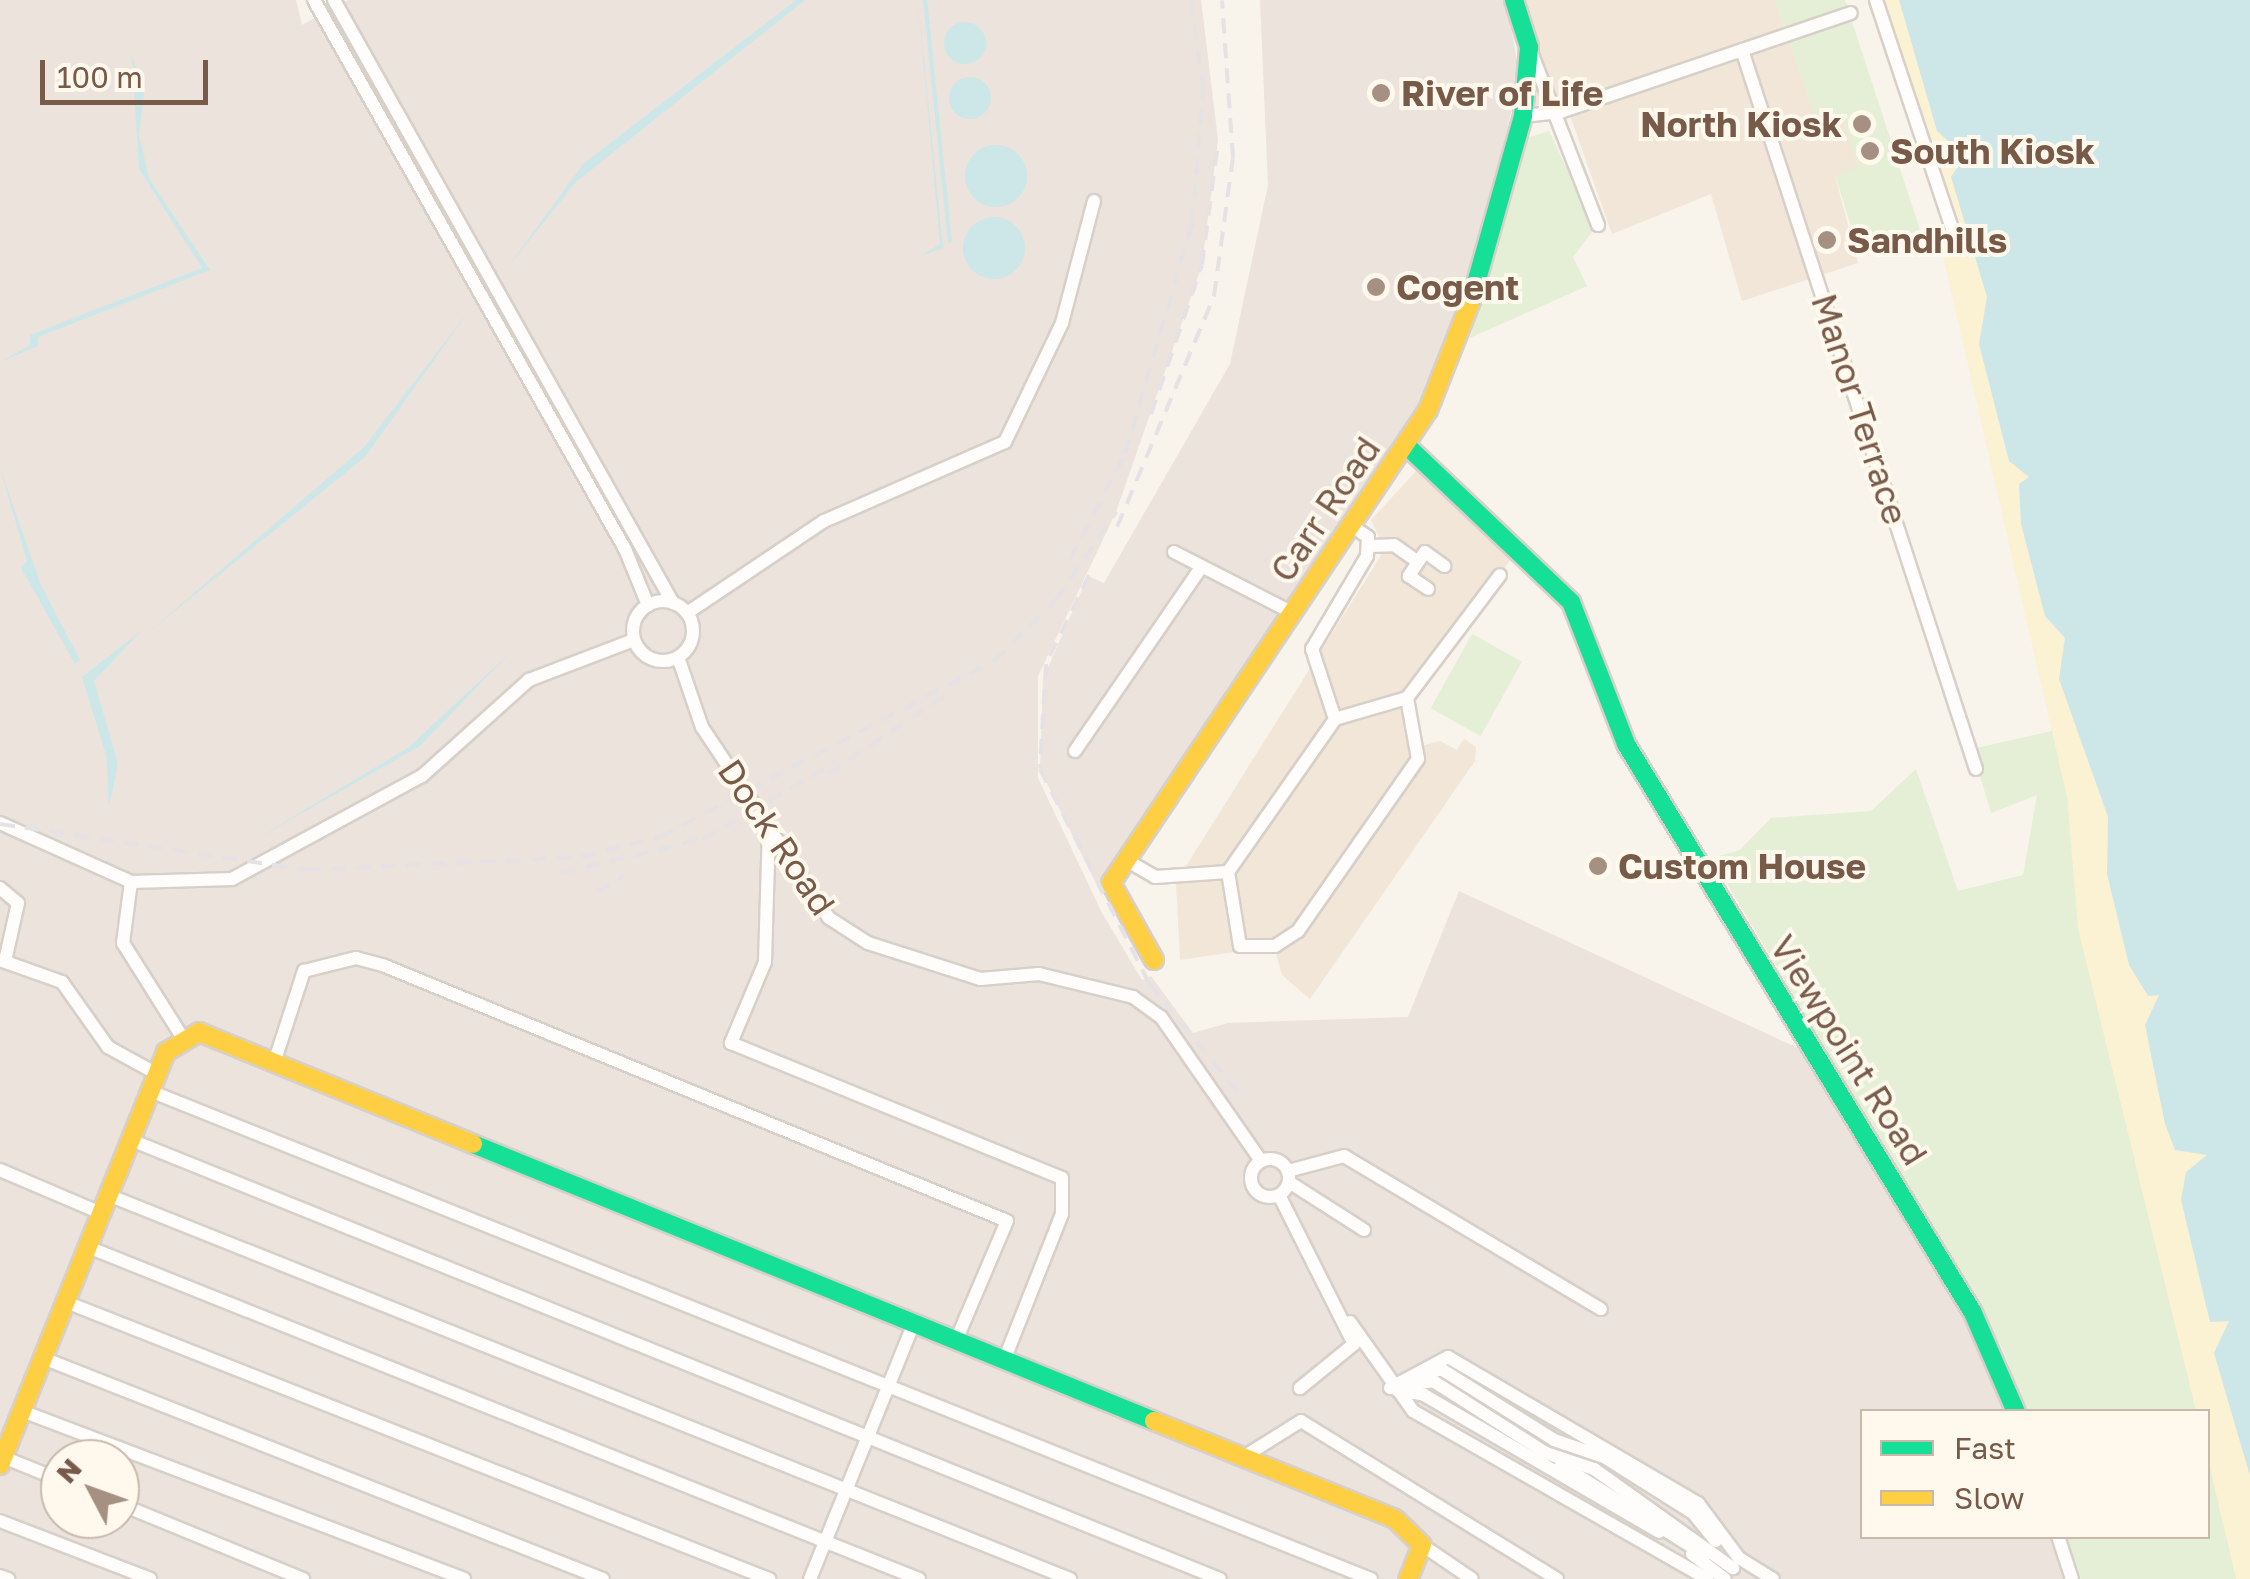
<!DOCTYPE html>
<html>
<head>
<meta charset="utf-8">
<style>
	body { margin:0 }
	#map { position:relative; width:2250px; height:1579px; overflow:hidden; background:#f8f3eb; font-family:"Golos Text",sans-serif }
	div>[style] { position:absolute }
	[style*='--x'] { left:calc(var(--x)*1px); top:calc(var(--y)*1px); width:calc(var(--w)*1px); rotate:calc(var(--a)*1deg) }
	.residential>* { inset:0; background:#f1e6d8 }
	.industrial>* { inset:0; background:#ebe3dc }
	.green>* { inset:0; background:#e4efd6; transform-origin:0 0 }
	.sand>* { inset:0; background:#fbf1d3 }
	.water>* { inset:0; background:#cde7e9 }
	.round { border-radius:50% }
	.stream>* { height:4px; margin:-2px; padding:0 2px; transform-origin:2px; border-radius:2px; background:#cde7e9 }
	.roads { filter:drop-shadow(2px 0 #d7d0c9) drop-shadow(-2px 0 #d7d0c9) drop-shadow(0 2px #d7d0c9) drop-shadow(0 -2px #d7d0c9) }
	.street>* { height:12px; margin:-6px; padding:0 6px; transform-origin:6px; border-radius:6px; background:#fefdfc }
	.street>.ring { margin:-6px; padding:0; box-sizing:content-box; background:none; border:12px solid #fefdfc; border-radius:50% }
	.fast>* { height:18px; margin:-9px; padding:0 9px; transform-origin:9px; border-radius:9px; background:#16e098 }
	.slow>* { height:18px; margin:-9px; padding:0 9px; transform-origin:9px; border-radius:9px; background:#ffcf43 }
	.rail>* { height:4px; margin-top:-2px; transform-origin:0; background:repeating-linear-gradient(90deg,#e5e2e5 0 15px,transparent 0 25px) }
	.dots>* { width:28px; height:28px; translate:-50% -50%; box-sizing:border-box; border:5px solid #fff8ed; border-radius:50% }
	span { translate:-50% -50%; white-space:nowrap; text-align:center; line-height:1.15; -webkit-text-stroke:8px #fff8ed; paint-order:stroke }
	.poi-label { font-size:35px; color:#785a49; font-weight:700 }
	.left { translate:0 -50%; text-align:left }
	.right { translate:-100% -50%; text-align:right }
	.street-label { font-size:35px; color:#785a49 }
	.legend { position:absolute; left:1860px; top:1409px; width:350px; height:130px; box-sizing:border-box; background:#fff8ed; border:2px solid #c9b9ab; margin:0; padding:12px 18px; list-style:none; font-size:30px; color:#785a49 }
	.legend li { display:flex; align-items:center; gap:20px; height:50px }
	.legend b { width:50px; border:2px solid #c9b9ab }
	.north { position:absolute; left:40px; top:1439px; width:100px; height:100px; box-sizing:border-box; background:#fff8ed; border:2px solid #c9b9ab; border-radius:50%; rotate:311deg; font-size:28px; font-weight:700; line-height:40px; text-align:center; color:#785a49 }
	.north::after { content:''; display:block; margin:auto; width:35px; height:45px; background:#a59082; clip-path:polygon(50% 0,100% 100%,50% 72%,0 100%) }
	.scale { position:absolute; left:40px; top:60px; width:168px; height:45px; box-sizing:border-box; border:5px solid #785a49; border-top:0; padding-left:12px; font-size:30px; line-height:35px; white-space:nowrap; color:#785a49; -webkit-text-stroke:8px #fff8ed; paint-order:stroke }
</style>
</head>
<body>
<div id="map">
	<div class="residential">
		<div style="clip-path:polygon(1522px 0,1775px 0,1818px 124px,1842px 117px,1859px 167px,1835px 176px,1858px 263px,1742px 301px,1711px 194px,1612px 234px,1566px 104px,1532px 106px)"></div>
		<div style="clip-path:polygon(1418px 469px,1512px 558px,1407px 698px,1421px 746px,1440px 741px,1457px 750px,1464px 739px,1476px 747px,1475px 761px,1310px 999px,1282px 975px,1274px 946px,1180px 960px,1176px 882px,1385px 549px,1371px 520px)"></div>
	</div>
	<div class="industrial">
		<div style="clip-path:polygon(evenodd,0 0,296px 0,302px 25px,348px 0,1201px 0,1218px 140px,1202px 265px,1116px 512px,1038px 676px,1038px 778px,1102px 913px,1142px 980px,1151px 976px,1193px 1033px,1228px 1023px,1408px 1017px,1459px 891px,1804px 1051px,1967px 1321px,2009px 1411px,1862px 1412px,1862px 1536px,2051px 1537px,2065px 1579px,0 1579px,0 0,60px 1459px,120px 1459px,120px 1519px,60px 1519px,60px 1459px)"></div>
		<div style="clip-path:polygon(1260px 0,1506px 0,1520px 78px,1461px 311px,1404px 437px,1101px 894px,1040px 769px,1043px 679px,1088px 576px,1104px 583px,1230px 364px,1268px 185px)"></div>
	</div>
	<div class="green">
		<div style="clip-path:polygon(1775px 0,1845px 0,1921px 233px,1860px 255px,1835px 175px,1858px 167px,1842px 117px,1818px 125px)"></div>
		<div style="clip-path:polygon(1549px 131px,1595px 228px,1573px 257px,1587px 286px,1470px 338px,1527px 138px)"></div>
		<div style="left:1472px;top:634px;width:57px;height:85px;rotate:29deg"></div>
		<div style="clip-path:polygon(2052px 731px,2250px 1411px,2250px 1579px,2081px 1579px,2067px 1537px,2208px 1536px,2208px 1412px,2026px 1411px,2002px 1347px,1712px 858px,1740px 850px,1771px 818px,1871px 811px,1916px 769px,1958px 891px,2023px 875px,2037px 795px,1991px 813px,1972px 749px)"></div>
	</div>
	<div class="sand">
		<div style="clip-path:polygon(1882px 0,1950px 0,2250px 1304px,2250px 1579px,2236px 1579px,2208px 1459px,2208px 1412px,2196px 1411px,2078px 929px,2067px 797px,1941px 247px,1962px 241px)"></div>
	</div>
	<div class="water">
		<div style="clip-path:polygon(796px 0,805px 0,576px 182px,508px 267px,583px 164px)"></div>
		<div style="clip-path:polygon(918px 0,943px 248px,920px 256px,940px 244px)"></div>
		<div style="clip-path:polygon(1899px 0,2250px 0,2250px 1476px,2214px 1353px,2229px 1321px,2210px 1322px,2181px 1200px,2186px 1172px,2207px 1155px,2175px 1150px,2165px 1124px,2145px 1025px,2159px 995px,2148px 996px,2129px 965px,2107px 874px,2108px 817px,2059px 679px,2065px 638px,2045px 616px,2021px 524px,2019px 484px,2029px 477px,2009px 461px,1979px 344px,1987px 297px,1951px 177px,1965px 156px,1937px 131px)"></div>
		<div class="round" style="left:944px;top:22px;width:42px;height:42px"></div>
		<div style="clip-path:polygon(132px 55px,144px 95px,139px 135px,149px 178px,210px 270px,38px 337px,38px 346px,0 362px,30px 345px,30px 335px,202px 268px,139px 169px)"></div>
		<div class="round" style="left:949px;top:77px;width:42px;height:42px"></div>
		<div class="round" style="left:965px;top:145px;width:62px;height:62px"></div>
		<div class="round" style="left:963px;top:217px;width:62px;height:62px"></div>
		<div style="clip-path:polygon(469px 311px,365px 457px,150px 631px,364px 447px)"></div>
		<div style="clip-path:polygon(0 468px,41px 585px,80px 660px,75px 664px,21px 568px,27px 561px)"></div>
		<div style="clip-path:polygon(141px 631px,94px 681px,118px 764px,109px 807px,106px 755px,82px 677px)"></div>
		<div style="clip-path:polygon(510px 653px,420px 746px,256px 839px,409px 747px)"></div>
	</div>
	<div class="stream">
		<div style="--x:925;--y:0;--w:242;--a:84.1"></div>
	</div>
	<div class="roads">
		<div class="street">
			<div style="--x:314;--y:0;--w:631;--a:60.47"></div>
			<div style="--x:625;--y:549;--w:61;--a:67.7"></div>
			<div style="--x:334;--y:0;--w:692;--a:60.66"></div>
			<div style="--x:1876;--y:0;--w:247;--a:71.6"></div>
			<div style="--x:1529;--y:47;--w:191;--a:68.8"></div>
			<div style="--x:1742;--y:50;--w:756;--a:71.97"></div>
			<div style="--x:1523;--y:116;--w:37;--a:-6"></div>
			<div style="--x:1560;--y:112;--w:307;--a:-18.8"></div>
			<div style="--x:1370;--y:546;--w:24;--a:-2"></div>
			<div style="--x:1394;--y:545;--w:29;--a:35"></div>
			<div style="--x:1418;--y:562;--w:12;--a:-55"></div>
			<div style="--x:1425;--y:552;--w:24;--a:36"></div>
			<div style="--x:1174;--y:552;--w:134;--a:27.1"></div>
			<div style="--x:1418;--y:562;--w:17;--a:123"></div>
			<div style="--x:1409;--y:576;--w:23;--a:34"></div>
			<div class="ring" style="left:633px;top:601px;width:48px;height:48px"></div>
			<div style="--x:687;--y:613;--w:165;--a:-33.9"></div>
			<div style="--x:824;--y:521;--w:197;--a:-23.6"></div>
			<div style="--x:1005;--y:442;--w:132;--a:-64.4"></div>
			<div style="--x:1062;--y:323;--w:126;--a:-75.3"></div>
			<div style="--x:678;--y:657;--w:74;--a:71.1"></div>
			<div style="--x:702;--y:727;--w:229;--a:56.4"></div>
			<div style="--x:829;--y:918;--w:46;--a:32.7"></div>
			<div style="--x:868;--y:943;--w:118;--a:17.8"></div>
			<div style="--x:980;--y:979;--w:59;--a:-4.8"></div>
			<div style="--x:1039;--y:974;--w:97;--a:13.7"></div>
			<div style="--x:1133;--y:997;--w:34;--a:36"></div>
			<div style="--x:1161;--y:1017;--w:175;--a:55.2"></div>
			<div style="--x:1407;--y:698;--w:62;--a:79.8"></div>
			<div style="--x:1418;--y:759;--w:210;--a:124.9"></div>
			<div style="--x:1298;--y:931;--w:27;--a:147"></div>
			<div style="--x:1275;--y:946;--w:35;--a:180"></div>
			<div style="--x:1240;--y:946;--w:75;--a:-99.2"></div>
			<div style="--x:1228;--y:872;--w:187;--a:-55"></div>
			<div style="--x:1335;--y:719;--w:75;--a:-16.3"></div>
			<div style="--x:1407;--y:698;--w:154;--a:-52.9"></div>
			<div style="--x:1335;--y:719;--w:74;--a:-108.2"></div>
			<div style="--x:1312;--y:649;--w:108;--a:-59.4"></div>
			<div style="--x:1367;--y:556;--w:19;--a:-87"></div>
			<div style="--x:1368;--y:537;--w:16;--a:-145"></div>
			<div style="--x:1075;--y:751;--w:224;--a:-55.5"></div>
			<div style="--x:0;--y:823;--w:144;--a:24.2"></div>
			<div style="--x:131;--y:882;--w:101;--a:-1.7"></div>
			<div style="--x:232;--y:879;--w:216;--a:-28.5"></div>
			<div style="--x:422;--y:776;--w:144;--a:-41.9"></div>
			<div style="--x:529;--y:680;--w:112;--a:-20.9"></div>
			<div style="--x:769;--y:827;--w:135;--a:91.7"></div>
			<div style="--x:765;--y:962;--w:88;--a:112.8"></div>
			<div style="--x:731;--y:1043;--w:357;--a:22.2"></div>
			<div style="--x:1062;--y:1178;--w:36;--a:90"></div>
			<div style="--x:1062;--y:1214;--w:155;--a:111.6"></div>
			<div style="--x:1126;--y:860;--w:34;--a:30"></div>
			<div style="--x:1155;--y:877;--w:73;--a:-3.9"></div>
			<div style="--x:131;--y:882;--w:62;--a:97.5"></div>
			<div style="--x:123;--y:943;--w:109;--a:57.8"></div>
			<div style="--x:0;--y:888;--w:23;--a:40"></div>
			<div style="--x:18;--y:903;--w:59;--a:102.6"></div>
			<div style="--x:0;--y:960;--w:66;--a:19.5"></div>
			<div style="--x:62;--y:982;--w:80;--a:54.7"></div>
			<div style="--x:108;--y:1047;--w:56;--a:28.9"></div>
			<div style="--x:275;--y:1060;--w:94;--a:-72"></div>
			<div style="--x:304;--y:971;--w:54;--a:-14"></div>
			<div style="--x:356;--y:958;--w:30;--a:15"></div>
			<div style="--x:385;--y:966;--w:672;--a:22.29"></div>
			<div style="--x:1007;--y:1221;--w:127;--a:113.1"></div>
			<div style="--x:150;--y:1091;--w:1315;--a:21.79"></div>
			<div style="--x:131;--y:1140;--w:1174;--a:21.96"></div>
			<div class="ring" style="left:1251px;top:1159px;width:26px;height:26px"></div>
			<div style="--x:0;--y:1170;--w:110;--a:23.1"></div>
			<div style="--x:1288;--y:1171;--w:58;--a:-15"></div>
			<div style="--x:1344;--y:1156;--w:299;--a:30.8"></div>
			<div style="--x:1289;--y:1182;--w:89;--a:32.6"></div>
			<div style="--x:108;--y:1195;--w:1036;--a:21.76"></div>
			<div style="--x:1279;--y:1195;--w:167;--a:63.3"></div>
			<div style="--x:1354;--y:1344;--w:70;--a:140.8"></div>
			<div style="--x:88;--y:1247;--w:895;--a:21.78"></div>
			<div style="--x:66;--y:1302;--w:756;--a:21.51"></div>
			<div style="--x:1350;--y:1322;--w:109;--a:54.7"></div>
			<div style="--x:1413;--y:1411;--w:339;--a:29.7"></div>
			<div style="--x:43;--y:1358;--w:602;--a:21.54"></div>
			<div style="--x:1429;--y:1373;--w:13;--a:-18"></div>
			<div style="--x:1441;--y:1369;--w:133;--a:32.1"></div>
			<div style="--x:1554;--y:1440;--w:53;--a:18.8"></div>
			<div style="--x:1604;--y:1457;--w:105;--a:32.2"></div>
			<div style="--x:1693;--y:1513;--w:36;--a:51"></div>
			<div style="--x:1402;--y:1386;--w:31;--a:-9"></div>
			<div style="--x:1433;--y:1381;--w:134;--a:32.5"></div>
			<div style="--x:1546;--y:1453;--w:51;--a:18.4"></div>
			<div style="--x:1594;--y:1469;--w:171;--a:35.5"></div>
			<div style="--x:1390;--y:1388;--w:66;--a:-28.1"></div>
			<div style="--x:1448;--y:1357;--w:290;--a:30.3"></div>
			<div style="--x:1698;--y:1503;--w:69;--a:53.3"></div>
			<div style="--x:1739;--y:1558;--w:40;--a:32"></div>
			<div style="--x:1397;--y:1390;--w:27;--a:10"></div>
			<div style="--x:1424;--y:1395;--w:272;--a:30.2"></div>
			<div style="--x:22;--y:1411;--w:473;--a:20.8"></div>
			<div style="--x:1245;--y:1456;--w:66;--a:-32"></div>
			<div style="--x:1301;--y:1421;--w:301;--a:31.7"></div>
			<div style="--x:3;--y:1457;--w:61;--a:22"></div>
			<div style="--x:1561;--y:1465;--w:170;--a:32"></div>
			<div style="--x:120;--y:1504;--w:198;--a:22.3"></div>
			<div style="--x:0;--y:1521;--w:161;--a:21.1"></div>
			<div style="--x:2058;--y:1536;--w:45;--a:72"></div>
			<div style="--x:1422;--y:1545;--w:60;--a:34.2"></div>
			<div style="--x:1692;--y:1554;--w:41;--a:37.1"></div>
			<div style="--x:0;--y:1576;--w:9;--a:21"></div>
			<div style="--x:810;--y:1579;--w:279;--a:-67.9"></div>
		</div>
		<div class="fast">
			<div style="--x:1471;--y:301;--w:192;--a:-74.3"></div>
			<div style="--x:1523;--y:116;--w:69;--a:-85"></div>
			<div style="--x:1529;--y:47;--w:49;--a:-107.7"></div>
			<div style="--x:1407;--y:446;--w:226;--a:43.6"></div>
			<div style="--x:1571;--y:602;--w:152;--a:68.8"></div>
			<div style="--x:1626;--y:744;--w:666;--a:58.62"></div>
			<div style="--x:1973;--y:1313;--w:108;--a:66.5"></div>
			<div style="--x:473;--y:1144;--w:735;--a:22.13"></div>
		</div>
		<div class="slow">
			<div style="--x:1154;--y:960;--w:88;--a:-119.2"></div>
			<div style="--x:1111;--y:883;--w:569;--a:-56.17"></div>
			<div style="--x:1428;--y:410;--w:117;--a:-68.5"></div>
			<div style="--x:1154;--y:1421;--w:260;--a:22.1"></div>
			<div style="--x:1395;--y:1519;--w:37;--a:44"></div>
			<div style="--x:1422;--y:1545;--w:37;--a:112"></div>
			<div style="--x:0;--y:1465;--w:445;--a:-68.1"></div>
			<div style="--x:166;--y:1052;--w:39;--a:-31"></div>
			<div style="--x:199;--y:1032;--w:296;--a:22.2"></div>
		</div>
	</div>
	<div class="rail">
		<div style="--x:1151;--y:414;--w:157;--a:-71.1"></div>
		<div style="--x:1202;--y:265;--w:117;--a:-82.6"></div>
		<div style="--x:1117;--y:527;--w:251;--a:-67.2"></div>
		<div style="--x:1214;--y:296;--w:139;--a:-82.2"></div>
		<div style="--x:1233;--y:158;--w:158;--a:-94"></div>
		<div style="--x:1070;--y:560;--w:119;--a:-62.6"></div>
		<div style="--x:1125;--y:454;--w:240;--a:-73.8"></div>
		<div style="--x:1192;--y:224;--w:135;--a:-85.3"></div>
		<div style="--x:1203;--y:89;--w:90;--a:-97.7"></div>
		<div style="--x:1089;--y:575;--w:99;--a:115.8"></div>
		<div style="--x:1046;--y:664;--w:105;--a:93.3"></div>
		<div style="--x:1040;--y:769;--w:240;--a:63"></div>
		<div style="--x:1149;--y:983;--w:151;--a:50.9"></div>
		<div style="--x:828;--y:774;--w:140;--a:-33.9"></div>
		<div style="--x:0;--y:824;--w:309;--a:8.5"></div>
		<div style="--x:306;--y:870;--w:275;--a:-2.7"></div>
		<div style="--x:581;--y:857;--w:81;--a:-14.2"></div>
		<div style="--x:660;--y:837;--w:378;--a:-27.8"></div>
		<div style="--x:994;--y:661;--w:87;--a:-44.5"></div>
		<div style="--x:1056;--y:600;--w:107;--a:-55.7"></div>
		<div style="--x:561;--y:873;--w:146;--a:-13.5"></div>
		<div style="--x:703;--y:839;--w:154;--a:-30.1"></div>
		<div style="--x:597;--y:892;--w:31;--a:-31"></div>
	</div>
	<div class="dots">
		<div style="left:1381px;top:93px;background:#a59082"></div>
		<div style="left:1862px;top:124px;background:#a59082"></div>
		<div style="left:1870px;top:151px;background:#a59082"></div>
		<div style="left:1827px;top:240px;background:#a59082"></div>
		<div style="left:1376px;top:287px;background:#a59082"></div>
		<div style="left:1598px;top:866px;background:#a59082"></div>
	</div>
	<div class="poi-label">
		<span class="left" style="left:1401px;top:93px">River of Life</span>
		<span class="right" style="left:1842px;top:124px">North Kiosk</span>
		<span class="left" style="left:1890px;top:151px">South Kiosk</span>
		<span class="left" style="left:1847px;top:240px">Sandhills</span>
		<span class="left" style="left:1396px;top:287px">Cogent</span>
		<span class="left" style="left:1618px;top:866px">Custom House</span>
	</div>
	<div class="street-label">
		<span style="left:1860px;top:409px;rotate:72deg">Manor Terrace</span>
		<span style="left:1325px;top:509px;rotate:-56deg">Carr Road</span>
		<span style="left:777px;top:837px;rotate:56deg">Dock Road</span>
		<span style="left:1849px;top:1050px;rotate:58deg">Viewpoint Road</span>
	</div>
	<ul class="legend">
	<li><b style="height:12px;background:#16e098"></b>Fast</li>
	<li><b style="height:12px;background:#ffcf43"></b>Slow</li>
	</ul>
	<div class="north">N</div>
	<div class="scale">100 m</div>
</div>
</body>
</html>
